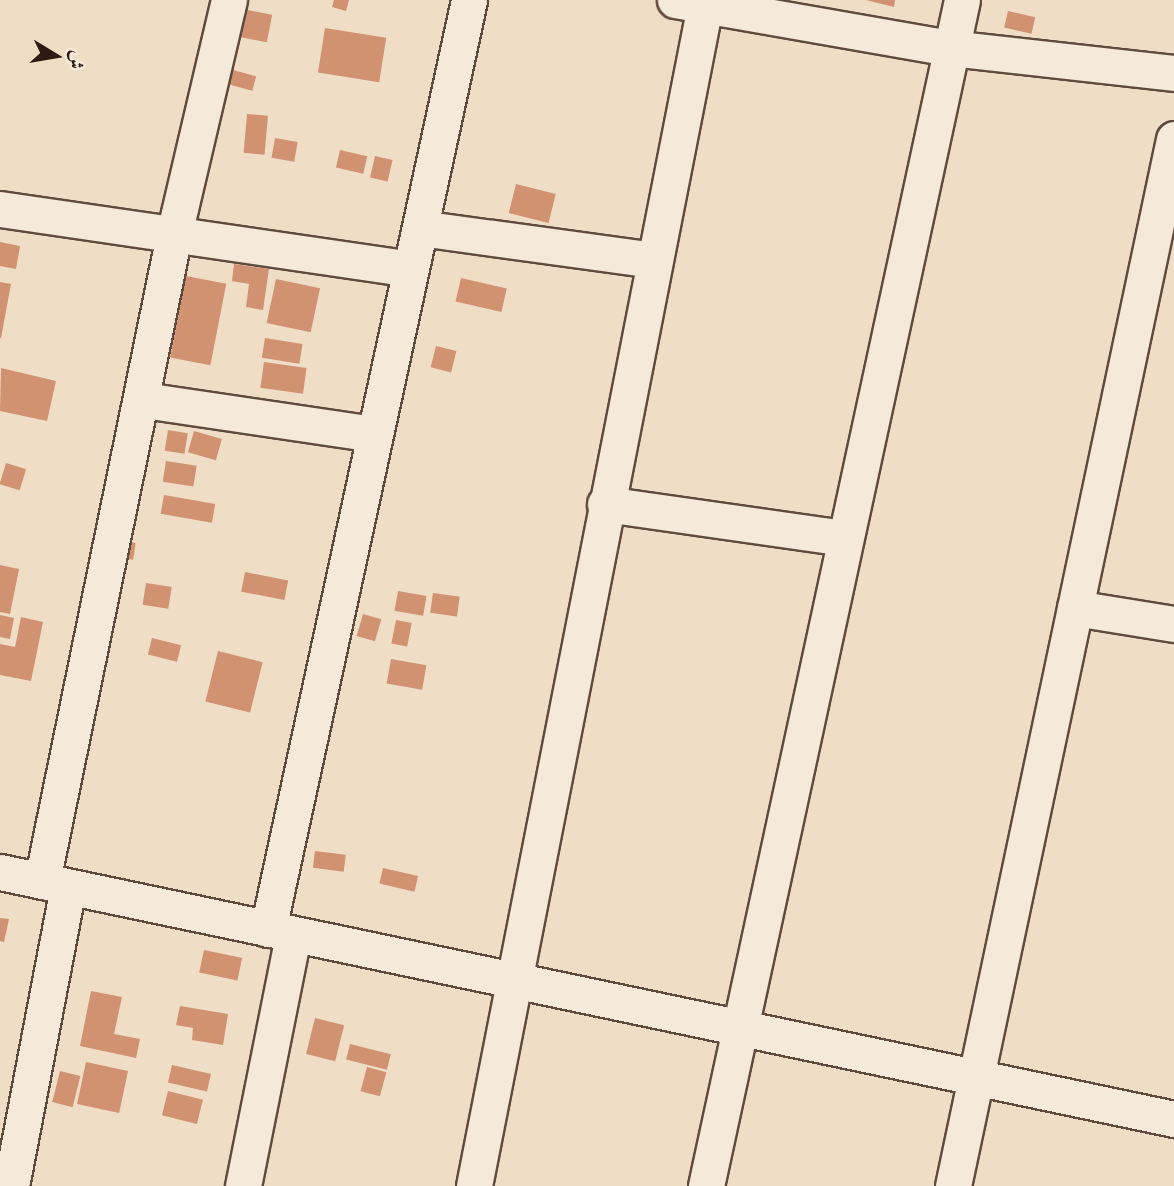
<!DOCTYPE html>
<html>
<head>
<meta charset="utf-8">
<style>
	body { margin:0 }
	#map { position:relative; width:1174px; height:1186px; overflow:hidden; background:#efddc5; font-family:Cardo,Amiri,serif }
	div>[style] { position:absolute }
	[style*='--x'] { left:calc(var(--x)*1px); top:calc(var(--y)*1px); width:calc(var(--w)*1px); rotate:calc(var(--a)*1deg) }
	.building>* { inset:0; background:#d09271; transform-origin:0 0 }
	.roads { filter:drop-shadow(2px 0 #604a3e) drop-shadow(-2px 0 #604a3e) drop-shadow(0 2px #604a3e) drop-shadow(0 -2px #604a3e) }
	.minor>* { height:35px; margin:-17.5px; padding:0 17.5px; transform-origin:17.5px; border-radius:17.5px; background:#f5e9d9 }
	span { translate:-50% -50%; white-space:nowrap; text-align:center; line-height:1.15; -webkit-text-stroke:6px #f5e9d9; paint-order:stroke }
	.north { position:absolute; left:21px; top:21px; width:70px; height:70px; -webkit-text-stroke:5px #f5e9d9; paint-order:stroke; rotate:101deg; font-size:19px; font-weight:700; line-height:28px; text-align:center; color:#301911 }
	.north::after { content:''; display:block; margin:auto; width:24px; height:32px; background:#301911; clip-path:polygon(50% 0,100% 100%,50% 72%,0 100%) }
</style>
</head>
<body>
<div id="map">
	<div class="building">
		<div style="clip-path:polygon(334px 0,349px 0,346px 11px,332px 7px)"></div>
		<div style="clip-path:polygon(866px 0,895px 0,894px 7px)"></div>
		<div style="left:227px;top:6px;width:46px;height:28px;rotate:11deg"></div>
		<div style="left:1008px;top:11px;width:28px;height:17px;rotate:13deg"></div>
		<div style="left:325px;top:28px;width:62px;height:45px;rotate:9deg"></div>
		<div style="left:233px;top:70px;width:24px;height:15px;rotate:15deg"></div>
		<div style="left:247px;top:114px;width:21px;height:39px;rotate:5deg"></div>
		<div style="left:275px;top:138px;width:23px;height:20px;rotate:10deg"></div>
		<div style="left:340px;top:150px;width:28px;height:18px;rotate:13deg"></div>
		<div style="left:375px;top:156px;width:18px;height:22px;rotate:13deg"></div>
		<div style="left:516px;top:184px;width:41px;height:30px;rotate:14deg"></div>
		<div style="clip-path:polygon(0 242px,20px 246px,16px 269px,0 266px)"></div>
		<div style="clip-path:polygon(234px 264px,269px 269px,263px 310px,246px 307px,249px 284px,232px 281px)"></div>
		<div style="left:186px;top:276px;width:41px;height:83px;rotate:11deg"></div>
		<div style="left:461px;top:278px;width:47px;height:24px;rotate:13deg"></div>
		<div style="left:276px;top:279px;width:45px;height:45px;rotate:12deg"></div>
		<div style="clip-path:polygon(0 282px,11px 284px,1px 338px,0 338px)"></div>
		<div style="left:265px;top:338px;width:38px;height:20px;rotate:9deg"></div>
		<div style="left:436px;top:346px;width:21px;height:22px;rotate:14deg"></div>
		<div style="left:264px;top:362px;width:43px;height:26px;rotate:8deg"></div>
		<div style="clip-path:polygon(1px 368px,56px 381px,47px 421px,0 411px)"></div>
		<div style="left:168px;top:430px;width:20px;height:21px;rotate:9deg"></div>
		<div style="left:194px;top:431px;width:29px;height:22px;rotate:16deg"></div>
		<div style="left:166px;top:461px;width:31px;height:21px;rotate:9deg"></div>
		<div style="left:6px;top:463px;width:21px;height:22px;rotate:17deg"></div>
		<div style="left:164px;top:495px;width:52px;height:19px;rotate:10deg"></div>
		<div style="left:111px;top:539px;width:25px;height:17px;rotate:9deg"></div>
		<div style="clip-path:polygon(0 565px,19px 569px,10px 614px,0 612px)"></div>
		<div style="left:245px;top:572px;width:44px;height:20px;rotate:11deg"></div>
		<div style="left:146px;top:583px;width:26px;height:22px;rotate:9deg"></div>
		<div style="left:398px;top:591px;width:29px;height:20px;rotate:10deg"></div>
		<div style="left:433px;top:593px;width:27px;height:20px;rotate:8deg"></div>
		<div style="left:363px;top:614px;width:19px;height:23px;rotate:16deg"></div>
		<div style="clip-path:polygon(0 615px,14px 618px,10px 639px,0 637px)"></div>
		<div style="clip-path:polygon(21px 617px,43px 622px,31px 681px,0 675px,0 644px,15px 647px)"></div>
		<div style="left:396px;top:620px;width:16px;height:24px;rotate:11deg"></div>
		<div style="left:152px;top:638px;width:30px;height:17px;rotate:14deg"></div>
		<div style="left:218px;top:651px;width:46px;height:52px;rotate:14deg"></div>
		<div style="left:391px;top:659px;width:36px;height:25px;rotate:10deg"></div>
		<div style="left:315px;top:851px;width:31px;height:17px;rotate:7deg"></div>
		<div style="left:383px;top:868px;width:36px;height:16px;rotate:13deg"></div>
		<div style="clip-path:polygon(0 918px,9px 919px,4px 942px,0 941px)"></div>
		<div style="left:204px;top:950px;width:39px;height:23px;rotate:12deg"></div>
		<div style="clip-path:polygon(91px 991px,122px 997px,114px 1034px,140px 1039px,136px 1058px,80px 1046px)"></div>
		<div style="clip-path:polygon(180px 1006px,228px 1014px,223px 1045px,192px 1040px,193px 1028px,176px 1025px)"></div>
		<div style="left:315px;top:1018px;width:30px;height:37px;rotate:14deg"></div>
		<div style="left:350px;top:1044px;width:42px;height:16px;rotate:14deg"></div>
		<div style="left:86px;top:1062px;width:43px;height:43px;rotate:12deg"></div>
		<div style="left:172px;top:1065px;width:40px;height:18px;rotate:13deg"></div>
		<div style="left:367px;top:1067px;width:20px;height:25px;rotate:15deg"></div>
		<div style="left:60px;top:1071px;width:21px;height:32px;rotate:14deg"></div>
		<div style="left:168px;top:1091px;width:36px;height:25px;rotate:14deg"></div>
	</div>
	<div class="roads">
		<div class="minor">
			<div style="--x:675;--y:0;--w:280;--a:9.9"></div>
			<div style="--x:951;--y:48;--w:224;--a:6.4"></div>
			<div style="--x:0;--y:209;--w:415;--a:8.3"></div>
			<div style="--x:420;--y:228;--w:237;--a:7.8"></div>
			<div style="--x:144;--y:400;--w:232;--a:8.4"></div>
			<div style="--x:605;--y:504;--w:240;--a:8.1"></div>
			<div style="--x:1075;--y:608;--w:100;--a:9.2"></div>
			<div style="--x:0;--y:872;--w:1200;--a:11.88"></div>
			<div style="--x:42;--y:881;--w:664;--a:-78.45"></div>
			<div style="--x:175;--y:230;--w:236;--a:-76.8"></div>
			<div style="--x:268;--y:929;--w:950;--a:-77.79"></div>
			<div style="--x:11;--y:1186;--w:304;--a:-79.2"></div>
			<div style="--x:243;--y:1186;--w:255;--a:-78.7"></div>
			<div style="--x:474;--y:1186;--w:1208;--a:-78.93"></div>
			<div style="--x:706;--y:1186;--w:1213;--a:-77.82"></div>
			<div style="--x:953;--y:1186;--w:1070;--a:-78.08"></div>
		</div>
	</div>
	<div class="north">ش</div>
</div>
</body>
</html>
